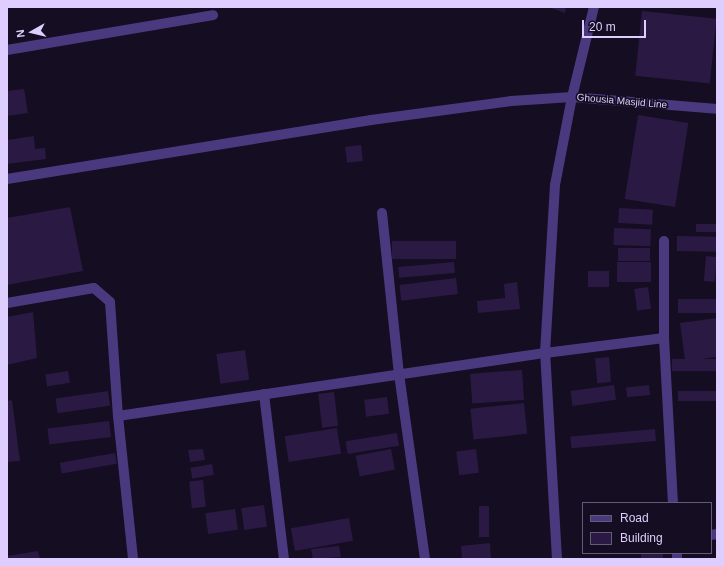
<!DOCTYPE html>
<html>
<head>
<meta charset="utf-8">
<style>
	body { margin:0 }
	#map { position:relative; width:724px; height:566px; overflow:hidden; background:#150d21; font-family:Arial,sans-serif }
	div>[style] { position:absolute }
	[style*='--x'] { left:calc(var(--x)*1px); top:calc(var(--y)*1px); width:calc(var(--w)*1px); rotate:calc(var(--a)*1deg) }
	.building>* { inset:0; background:#2a1942; transform-origin:0 0 }
	.minor>* { height:10px; margin:-5px; padding:0 5px; transform-origin:5px; border-radius:5px; background:#4b3980 }
	span { translate:-50% -50%; white-space:nowrap; text-align:center; line-height:1.15; -webkit-text-stroke:3.5px #150d21; paint-order:stroke }
	.street-label { font-size:10px; color:#deceff }
	.frame { position:absolute; inset:0; border:8px solid #deceff; pointer-events:none }
	.legend { position:absolute; left:582px; top:502px; width:130px; height:52px; box-sizing:border-box; background:#150d21; border:1px solid #655a7a; margin:0; padding:5px 7px; list-style:none; font-size:12px; color:#deceff }
	.legend li { display:flex; align-items:center; gap:8px; height:20px }
	.legend b { width:20px; border:1px solid #655a7a }
	.north { position:absolute; left:12px; top:12px; width:40px; height:40px; -webkit-text-stroke:3px #150d21; paint-order:stroke; rotate:262deg; font-size:11px; font-weight:700; line-height:16px; text-align:center; color:#deceff }
	.north::after { content:''; display:block; margin:auto; width:14px; height:18px; background:#deceff; clip-path:polygon(50% 0,100% 100%,50% 72%,0 100%) }
	.scale { position:absolute; left:582px; top:20px; width:64px; height:18px; box-sizing:border-box; border:2px solid #deceff; border-top:0; padding-left:5px; font-size:12px; line-height:14px; white-space:nowrap; color:#deceff; -webkit-text-stroke:3px #150d21; paint-order:stroke }
</style>
</head>
<body>
<div id="map">
	<div class="building">
		<div style="clip-path:polygon(548px 7px,566px 7px,565px 13px)"></div>
		<div style="left:642px;top:11px;width:75px;height:65px;rotate:6deg"></div>
		<div style="clip-path:polygon(24px 89px,28px 113px,7px 116px,7px 91px)"></div>
		<div style="left:638px;top:115px;width:51px;height:85px;rotate:9deg"></div>
		<div style="clip-path:polygon(34px 136px,35px 149px,45px 148px,46px 159px,7px 164px,7px 140px)"></div>
		<div style="left:361px;top:145px;width:16px;height:16px;rotate:83deg"></div>
		<div style="clip-path:polygon(70px 207px,83px 271px,7px 285px,7px 218px)"></div>
		<div style="left:619px;top:208px;width:34px;height:15px;rotate:3deg"></div>
		<div style="left:696px;top:224px;width:21px;height:8px"></div>
		<div style="left:614px;top:228px;width:37px;height:17px;rotate:2deg"></div>
		<div style="left:677px;top:236px;width:40px;height:15px;rotate:1deg"></div>
		<div style="left:456px;top:241px;width:18px;height:64px;rotate:90deg"></div>
		<div style="left:650px;top:248px;width:13px;height:32px;rotate:90deg"></div>
		<div style="left:706px;top:256px;width:11px;height:25px;rotate:5deg"></div>
		<div style="left:454px;top:262px;width:11px;height:56px;rotate:85deg"></div>
		<div style="left:651px;top:262px;width:20px;height:34px;rotate:90deg"></div>
		<div style="left:609px;top:271px;width:16px;height:21px;rotate:90deg"></div>
		<div style="left:456px;top:278px;width:16px;height:57px;rotate:83deg"></div>
		<div style="clip-path:polygon(517px 282px,520px 309px,478px 313px,477px 301px,505px 298px,504px 284px)"></div>
		<div style="left:648px;top:287px;width:22px;height:14px;rotate:82deg"></div>
		<div style="left:717px;top:299px;width:14px;height:39px;rotate:90deg"></div>
		<div style="clip-path:polygon(33px 312px,37px 358px,7px 365px,7px 317px)"></div>
		<div style="clip-path:polygon(717px 318px,717px 357px,685px 361px,680px 323px)"></div>
		<div style="left:245px;top:350px;width:30px;height:29px;rotate:82deg"></div>
		<div style="left:609px;top:357px;width:25px;height:14px;rotate:85deg"></div>
		<div style="left:717px;top:359px;width:12px;height:45px;rotate:90deg"></div>
		<div style="left:522px;top:370px;width:30px;height:52px;rotate:86deg"></div>
		<div style="left:68px;top:371px;width:12px;height:23px;rotate:81deg"></div>
		<div style="left:614px;top:385px;width:15px;height:44px;rotate:82deg"></div>
		<div style="left:649px;top:385px;width:10px;height:23px;rotate:84deg"></div>
		<div style="left:108px;top:391px;width:15px;height:53px;rotate:82deg"></div>
		<div style="left:717px;top:391px;width:10px;height:39px;rotate:90deg"></div>
		<div style="left:334px;top:392px;width:34px;height:16px;rotate:83deg"></div>
		<div style="left:387px;top:397px;width:17px;height:23px;rotate:83deg"></div>
		<div style="clip-path:polygon(12px 400px,20px 461px,7px 462px,7px 401px)"></div>
		<div style="left:524px;top:403px;width:31px;height:54px;rotate:84deg"></div>
		<div style="left:109px;top:421px;width:16px;height:62px;rotate:83deg"></div>
		<div style="left:337px;top:428px;width:26px;height:53px;rotate:81deg"></div>
		<div style="left:655px;top:429px;width:12px;height:85px;rotate:85deg"></div>
		<div style="left:397px;top:433px;width:13px;height:52px;rotate:81deg"></div>
		<div style="clip-path:polygon(203px 449px,205px 460px,190px 462px,188px 450px)"></div>
		<div style="left:391px;top:449px;width:21px;height:36px;rotate:79deg"></div>
		<div style="left:476px;top:449px;width:24px;height:20px;rotate:83deg"></div>
		<div style="left:115px;top:453px;width:11px;height:56px;rotate:80deg"></div>
		<div style="left:212px;top:464px;width:11px;height:22px;rotate:80deg"></div>
		<div style="left:203px;top:480px;width:27px;height:14px;rotate:84deg"></div>
		<div style="left:264px;top:505px;width:22px;height:23px;rotate:82deg"></div>
		<div style="left:479px;top:506px;width:10px;height:31px"></div>
		<div style="left:235px;top:509px;width:21px;height:30px;rotate:82deg"></div>
		<div style="left:349px;top:518px;width:23px;height:59px;rotate:80deg"></div>
		<div style="clip-path:polygon(490px 543px,491px 559px,462px 559px,461px 546px)"></div>
		<div style="clip-path:polygon(339px 546px,341px 557px,313px 559px,311px 549px)"></div>
		<div style="clip-path:polygon(38px 551px,40px 559px,7px 559px,7px 556px)"></div>
		<div style="left:641px;top:553px;width:22px;height:6px"></div>
	</div>
	<div class="minor">
		<div style="--x:7;--y:50;--w:209;--a:-9.6"></div>
		<div style="--x:7;--y:179;--w:369;--a:-9.2"></div>
		<div style="--x:371;--y:120;--w:141;--a:-7.7"></div>
		<div style="--x:511;--y:101;--w:61;--a:-3.8"></div>
		<div style="--x:572;--y:97;--w:145;--a:4.7"></div>
		<div style="--x:382;--y:213;--w:162;--a:84"></div>
		<div style="--x:399;--y:374;--w:187;--a:82"></div>
		<div style="--x:664;--y:241;--w:97;--a:90"></div>
		<div style="--x:664;--y:338;--w:165;--a:86.9"></div>
		<div style="--x:7;--y:303;--w:88;--a:-9.8"></div>
		<div style="--x:94;--y:288;--w:21;--a:41"></div>
		<div style="--x:110;--y:302;--w:114;--a:86"></div>
		<div style="--x:118;--y:416;--w:144;--a:84"></div>
		<div style="--x:264;--y:394;--w:166;--a:83.1"></div>
		<div style="--x:118;--y:416;--w:432;--a:-8.4"></div>
		<div style="--x:545;--y:353;--w:120;--a:-7.2"></div>
		<div style="--x:711;--y:535;--w:6;--a:-9"></div>
		<div style="--x:677;--y:553;--w:6;--a:90"></div>
		<div style="--x:557;--y:559;--w:206;--a:-93.3"></div>
		<div style="--x:545;--y:353;--w:168;--a:-86.6"></div>
		<div style="--x:555;--y:185;--w:90;--a:-79.1"></div>
		<div style="--x:572;--y:97;--w:93;--a:-76.3"></div>
	</div>
	<div class="street-label">
		<span style="left:622px;top:101px;rotate:5deg">Ghousia Masjid Line</span>
	</div>
	<div class="frame"></div>
	<ul class="legend">
	<li><b style="height:5px;background:#4b3980"></b>Road</li>
	<li><b style="height:11px;background:#2a1942"></b>Building</li>
	</ul>
	<div class="north">N</div>
	<div class="scale">20 m</div>
</div>
</body>
</html>
